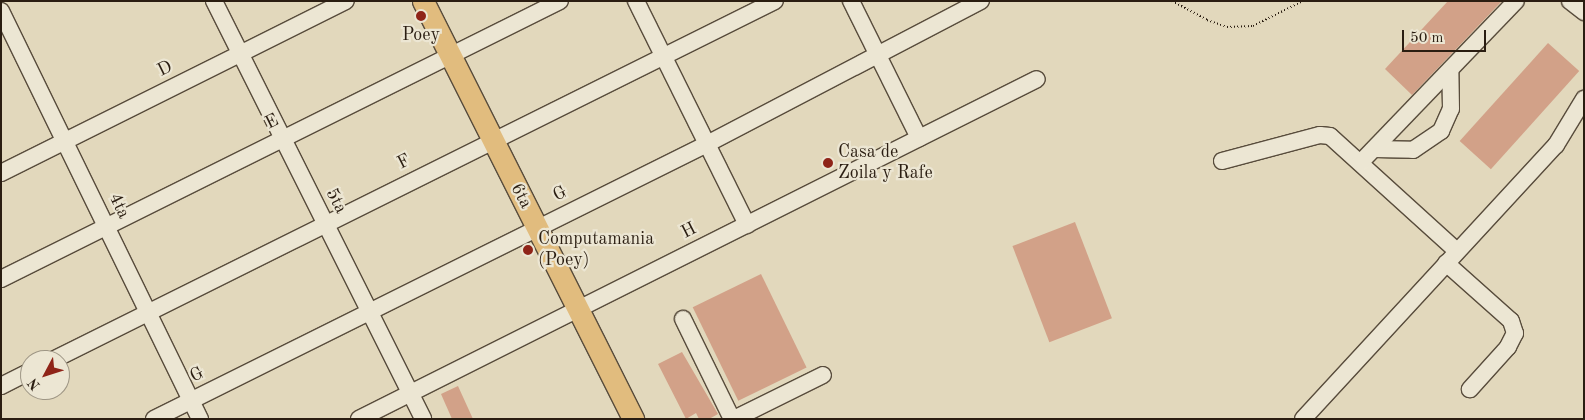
<!DOCTYPE html>
<html>
<head>
<meta charset="utf-8">
<style>
	body { margin:0 }
	#map { position:relative; width:1585px; height:420px; overflow:hidden; background:#e2d8bc; font-family:"Old Standard TT",serif }
	div>[style] { position:absolute }
	[style*='--x'] { left:calc(var(--x)*1px); top:calc(var(--y)*1px); width:calc(var(--w)*1px); rotate:calc(var(--a)*1deg) }
	.building>* { inset:0; background:#d2a188; transform-origin:0 0 }
	.path>* { height:2px; margin-top:-1px; transform-origin:0; background:repeating-linear-gradient(90deg,#2a1d11 0 1px,transparent 0 3.5px) }
	.roads { filter:drop-shadow(1px 0 #584c3c) drop-shadow(-1px 0 #584c3c) drop-shadow(0 1px #584c3c) drop-shadow(0 -1px #584c3c) }
	.minor>* { height:16px; margin:-8px; padding:0 8px; transform-origin:8px; border-radius:8px; background:#ece6d3 }
	.major>* { height:21px; margin:-10.5px; padding:0 10.5px; transform-origin:10.5px; border-radius:10.5px; background:#e1bc7e }
	.dots>* { width:14px; height:14px; translate:-50% -50%; box-sizing:border-box; border:2px solid #ece6d3; border-radius:50% }
	span { translate:-50% -50%; white-space:nowrap; text-align:center; line-height:1.15; -webkit-text-stroke:4.5px #ece6d3; paint-order:stroke }
	.poi-label { font-size:18px; color:#2a1d11 }
	.left { translate:0 -50%; text-align:left }
	.street-label { font-size:18px; color:#2a1d11 }
	.frame { position:absolute; inset:0; border:2px solid #2a1d11; pointer-events:none }
	.north { position:absolute; left:20px; top:350px; width:50px; height:50px; box-sizing:border-box; background:#ece6d3; border:1px solid #9e9685; border-radius:50%; rotate:230deg; font-size:14px; font-weight:700; line-height:20px; text-align:center; color:#2a1d11 }
	.north::after { content:''; display:block; margin:auto; width:18px; height:22px; background:#8f2418; clip-path:polygon(50% 0,100% 100%,50% 72%,0 100%) }
	.scale { position:absolute; left:1402px; top:30px; width:84px; height:22px; box-sizing:border-box; border:2px solid #2a1d11; border-top:0; padding-left:6px; font-size:15px; line-height:18px; white-space:nowrap; color:#2a1d11; -webkit-text-stroke:4px #ece6d3; paint-order:stroke }
</style>
</head>
<body>
<div id="map">
	<div class="building">
		<div style="clip-path:polygon(1448px 1px,1502px 1px,1412px 95px,1385px 69px)"></div>
		<div style="left:1548px;top:43px;width:42px;height:132px;rotate:42deg"></div>
		<div style="left:1075px;top:222px;width:103px;height:67px;rotate:69deg"></div>
		<div style="left:761px;top:274px;width:104px;height:76px;rotate:64deg"></div>
		<div style="clip-path:polygon(682px 352px,718px 414px,709px 419px,699px 419px,696px 413px,686px 419px,658px 364px)"></div>
		<div style="clip-path:polygon(458px 386px,473px 419px,452px 419px,441px 394px)"></div>
	</div>
	<div class="path">
		<div style="--x:1172;--y:1;--w:40;--a:28"></div>
		<div style="--x:1207;--y:20;--w:21;--a:19"></div>
		<div style="--x:1227;--y:27;--w:26;--a:-2"></div>
		<div style="--x:1253;--y:26;--w:56;--a:-26.6"></div>
	</div>
	<div class="roads">
		<div class="minor">
			<div style="--x:214;--y:1;--w:467;--a:63.4"></div>
			<div style="--x:636;--y:1;--w:250;--a:63.6"></div>
			<div style="--x:851;--y:1;--w:153;--a:63.6"></div>
			<div style="--x:1570;--y:1;--w:18;--a:38"></div>
			<div style="--x:1;--y:11;--w:454;--a:64"></div>
			<div style="--x:1374;--y:149;--w:39;--a:1"></div>
			<div style="--x:1413;--y:150;--w:34;--a:-34"></div>
			<div style="--x:1441;--y:131;--w:24;--a:-66"></div>
			<div style="--x:1451;--y:109;--w:39;--a:-91"></div>
			<div style="--x:1222;--y:161;--w:101;--a:-14.9"></div>
			<div style="--x:1320;--y:135;--w:10;--a:6"></div>
			<div style="--x:1330;--y:136;--w:171;--a:42.2"></div>
			<div style="--x:1361;--y:162;--w:223;--a:-46.1"></div>
			<div style="--x:1;--y:173;--w:385;--a:-26.5"></div>
			<div style="--x:1446;--y:263;--w:87;--a:41.7"></div>
			<div style="--x:1511;--y:321;--w:13;--a:72"></div>
			<div style="--x:1515;--y:333;--w:16;--a:117"></div>
			<div style="--x:1508;--y:347;--w:57;--a:132.1"></div>
			<div style="--x:1;--y:279;--w:624;--a:-26.44"></div>
			<div style="--x:683;--y:319;--w:111;--a:63.9"></div>
			<div style="--x:53;--y:360;--w:806;--a:-26.44"></div>
			<div style="--x:1;--y:386;--w:33;--a:-27"></div>
			<div style="--x:154;--y:419;--w:618;--a:-26.44"></div>
			<div style="--x:707;--y:144;--w:309;--a:-27.6"></div>
			<div style="--x:359;--y:419;--w:758;--a:-26.63"></div>
			<div style="--x:734;--y:419;--w:99;--a:-26.3"></div>
			<div style="--x:1303;--y:419;--w:373;--a:-47.3"></div>
			<div style="--x:1556;--y:145;--w:54;--a:-58.7"></div>
		</div>
		<div class="major">
			<div style="--x:423;--y:1;--w:468;--a:63.3"></div>
		</div>
	</div>
	<div class="dots">
		<div style="left:421px;top:16px;background:#8f2418"></div>
		<div style="left:828px;top:163px;background:#8f2418"></div>
		<div style="left:528px;top:250px;background:#8f2418"></div>
	</div>
	<div class="poi-label">
		<span style="left:421px;top:35px">Poey</span>
		<span class="left" style="left:838px;top:163px">Casa de<br>Zoila y Rafe</span>
		<span class="left" style="left:538px;top:250px">Computamania<br>(Poey)</span>
	</div>
	<div class="street-label">
		<span style="left:165px;top:69px;rotate:-26deg">D</span>
		<span style="left:272px;top:122px;rotate:-26deg">E</span>
		<span style="left:404px;top:162px;rotate:-27deg">F</span>
		<span style="left:560px;top:194px;rotate:-26deg">G</span>
		<span style="left:521px;top:196px;rotate:63deg">6ta</span>
		<span style="left:336px;top:201px;rotate:63deg">5ta</span>
		<span style="left:119px;top:206px;rotate:64deg">4ta</span>
		<span style="left:689px;top:231px;rotate:-27deg">H</span>
		<span style="left:197px;top:375px;rotate:-26deg">G</span>
	</div>
	<div class="frame"></div>
	<div class="north">N</div>
	<div class="scale">50 m</div>
</div>
</body>
</html>
